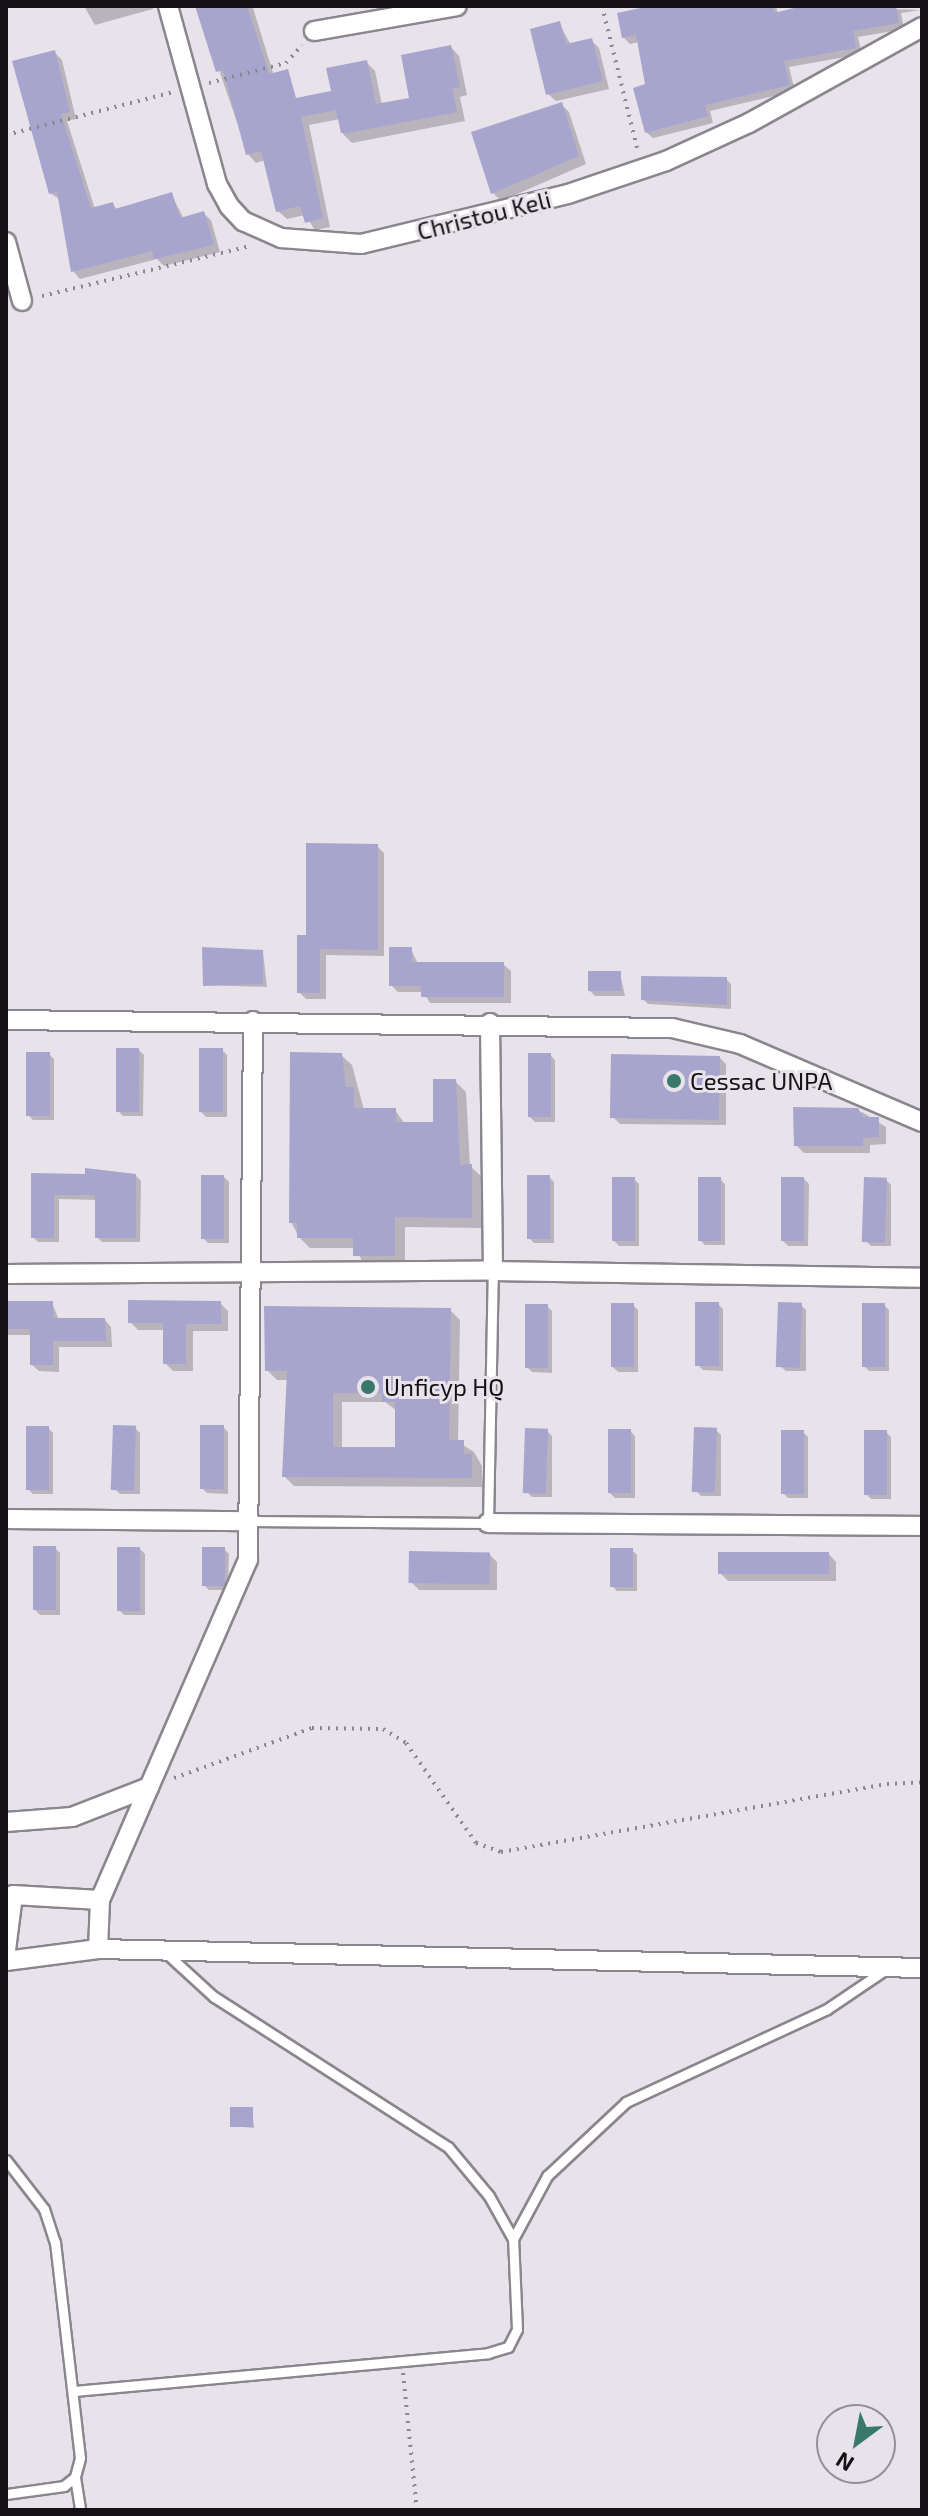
<!DOCTYPE html>
<html>
<head>
<meta charset="utf-8">
<style>
	body { margin:0 }
	#map { position:relative; width:928px; height:2516px; overflow:hidden; background:#e8e2eb; font-family:"Exo 2",sans-serif }
	div>[style] { position:absolute }
	[style*='--x'] { left:calc(var(--x)*1px); top:calc(var(--y)*1px); width:calc(var(--w)*1px); rotate:calc(var(--a)*1deg) }
	.shadow>* { inset:0; background:#0003 }
	.building>* { inset:0; background:#a7a5ce; transform-origin:0 0 }
	.path>* { height:4px; margin-top:-2px; transform-origin:0; background:repeating-linear-gradient(90deg,#8b878d 0 2px,transparent 0 8px) }
	.roads { filter:drop-shadow(2px 0 #8b868d) drop-shadow(-2px 0 #8b868d) drop-shadow(0 2px #8b868d) drop-shadow(0 -2px #8b868d) }
	.lane>* { height:9px; margin:-4.5px; padding:0 4.5px; transform-origin:4.5px; border-radius:4.5px; background:#fff }
	.street>* { height:18px; margin:-9px; padding:0 9px; transform-origin:9px; border-radius:9px; background:#fff }
	.dots>* { width:22px; height:22px; translate:-50% -50%; box-sizing:border-box; border:4px solid #e8e2eb; border-radius:50% }
	span { translate:-50% -50%; white-space:nowrap; text-align:center; line-height:1.15; -webkit-text-stroke:6px #e8e2eb; paint-order:stroke }
	.street-label { font-size:24px; color:#141215 }
	.poi-label { font-size:24px; color:#141215 }
	.left { translate:0 -50%; text-align:left }
	.frame { position:absolute; inset:0; border:8px solid #141215; pointer-events:none }
	.north { position:absolute; left:816px; top:2404px; width:80px; height:80px; box-sizing:border-box; background:#e8e2eb; border:2px solid #938f95; border-radius:50%; rotate:212deg; font-size:22px; font-weight:700; line-height:32px; text-align:center; color:#141215 }
	.north::after { content:''; display:block; margin:auto; width:28px; height:36px; background:#38796a; clip-path:polygon(50% 0,100% 100%,50% 72%,0 100%) }
</style>
</head>
<body>
<div id="map">
	<div class="shadow">
		<div style="clip-path:polygon(84px 6px,152px 6px,153px 9px,95px 25px)"></div>
		<div style="clip-path:polygon(197px 6px,253px 8px,282px 102px,333px 93px,366px 62px,375px 71px,382px 105px,412px 99px,451px 47px,459px 56px,467px 95px,460px 97px,465px 121px,352px 143px,343px 134px,340px 119px,309px 125px,330px 227px,315px 230px,305px 215px,287px 219px,278px 211px,265px 160px,256px 163px,248px 154px)"></div>
		<div style="clip-path:polygon(660px 6px,776px 6px,778px 14px,810px 6px,921px 10px,901px 13px,904px 29px,858px 37px,862px 54px,789px 67px,795px 91px,710px 111px,713px 123px,653px 138px,646px 132px,648px 86px,639px 42px,630px 44px,623px 37px)"></div>
		<div style="clip-path:polygon(559px 23px,571px 45px,591px 40px,599px 48px,609px 89px,556px 101px,548px 94px)"></div>
		<div style="clip-path:polygon(54px 52px,62px 60px,76px 119px,67px 121px,95px 209px,112px 204px,118px 210px,171px 194px,184px 219px,203px 213px,211px 220px,220px 252px,164px 266px,157px 259px,80px 279px,73px 271px,61px 200px,50px 193px)"></div>
		<div style="clip-path:polygon(561px 104px,569px 112px,586px 164px,501px 201px,493px 193px)"></div>
		<div style="clip-path:polygon(377px 846px,384px 853px,384px 956px,326px 955px,326px 999px,306px 999px,299px 992px,308px 937px)"></div>
		<div style="clip-path:polygon(411px 949px,418px 964px,503px 964px,511px 971px,511px 1003px,430px 1003px,423px 992px,398px 992px,391px 985px)"></div>
		<div style="clip-path:polygon(263px 952px,267px 987px,205px 985px)"></div>
		<div style="clip-path:polygon(620px 973px,625px 996px,595px 996px,590px 991px)"></div>
		<div style="clip-path:polygon(726px 979px,731px 984px,731px 1009px,648px 1004px,643px 999px)"></div>
		<div style="clip-path:polygon(139px 1050px,144px 1055px,143px 1116px,123px 1116px,118px 1111px)"></div>
		<div style="clip-path:polygon(222px 1050px,227px 1055px,227px 1117px,206px 1117px,201px 1112px)"></div>
		<div style="clip-path:polygon(49px 1054px,54px 1059px,54px 1120px,33px 1120px,28px 1115px)"></div>
		<div style="clip-path:polygon(341px 1055px,352px 1065px,364px 1110px,395px 1110px,405px 1124px,435px 1124px,455px 1081px,466px 1092px,470px 1166px,482px 1177px,482px 1228px,405px 1227px,405px 1266px,365px 1266px,355px 1248px,310px 1248px,299px 1237px,291px 1222px)"></div>
		<div style="clip-path:polygon(550px 1055px,555px 1060px,555px 1122px,535px 1122px,530px 1117px)"></div>
		<div style="clip-path:polygon(719px 1057px,726px 1064px,726px 1125px,620px 1124px,613px 1117px)"></div>
		<div style="clip-path:polygon(795px 1109px,862px 1112px,886px 1127px,886px 1144px,870px 1145px,870px 1153px,804px 1153px,796px 1145px)"></div>
		<div style="clip-path:polygon(33px 1175px,135px 1175px,141px 1181px,140px 1242px,102px 1242px,97px 1237px,97px 1200px,59px 1199px,59px 1242px,38px 1242px,33px 1237px)"></div>
		<div style="clip-path:polygon(224px 1177px,229px 1182px,229px 1243px,208px 1243px,203px 1238px)"></div>
		<div style="clip-path:polygon(549px 1177px,554px 1182px,554px 1243px,534px 1243px,529px 1238px)"></div>
		<div style="clip-path:polygon(634px 1179px,639px 1184px,639px 1246px,619px 1246px,614px 1241px)"></div>
		<div style="clip-path:polygon(720px 1179px,725px 1184px,725px 1245px,705px 1245px,700px 1240px)"></div>
		<div style="clip-path:polygon(804px 1179px,809px 1184px,808px 1246px,788px 1246px,783px 1241px)"></div>
		<div style="clip-path:polygon(886px 1180px,891px 1185px,891px 1246px,871px 1246px,866px 1241px)"></div>
		<div style="clip-path:polygon(6px 1302px,52px 1303px,59px 1320px,105px 1320px,111px 1327px,112px 1347px,59px 1347px,59px 1372px,39px 1371px,32px 1365px,32px 1335px,6px 1335px)"></div>
		<div style="clip-path:polygon(220px 1303px,228px 1311px,228px 1331px,193px 1331px,193px 1371px,173px 1371px,165px 1363px,165px 1330px,138px 1330px,130px 1322px)"></div>
		<div style="clip-path:polygon(718px 1304px,723px 1309px,723px 1371px,703px 1370px,698px 1365px)"></div>
		<div style="clip-path:polygon(633px 1305px,638px 1310px,638px 1372px,618px 1372px,613px 1367px)"></div>
		<div style="clip-path:polygon(801px 1305px,806px 1310px,806px 1371px,786px 1371px,780px 1366px)"></div>
		<div style="clip-path:polygon(884px 1305px,889px 1310px,889px 1371px,869px 1371px,864px 1366px)"></div>
		<div style="clip-path:polygon(547px 1306px,552px 1311px,552px 1373px,532px 1372px,527px 1367px)"></div>
		<div style="clip-path:polygon(evenodd,450px 1310px,460px 1320px,458px 1442px,474px 1452px,482px 1466px,482px 1487px,294px 1486px,284px 1476px,288px 1380px,277px 1380px,267px 1370px,450px 1310px,342px 1402px,385px 1402px,397px 1411px,397px 1449px,342px 1449px,342px 1402px)"></div>
		<div style="clip-path:polygon(223px 1427px,228px 1432px,228px 1494px,207px 1493px,202px 1488px)"></div>
		<div style="clip-path:polygon(48px 1428px,53px 1433px,53px 1494px,33px 1494px,28px 1489px)"></div>
		<div style="clip-path:polygon(135px 1428px,140px 1433px,140px 1494px,120px 1494px,115px 1489px)"></div>
		<div style="clip-path:polygon(716px 1430px,721px 1435px,721px 1496px,701px 1496px,696px 1491px)"></div>
		<div style="clip-path:polygon(547px 1431px,552px 1436px,552px 1497px,532px 1497px,527px 1492px)"></div>
		<div style="clip-path:polygon(630px 1431px,635px 1436px,635px 1498px,615px 1498px,610px 1493px)"></div>
		<div style="clip-path:polygon(803px 1432px,808px 1437px,808px 1498px,788px 1498px,783px 1493px)"></div>
		<div style="clip-path:polygon(886px 1432px,891px 1437px,891px 1499px,871px 1499px,866px 1494px)"></div>
		<div style="clip-path:polygon(55px 1548px,60px 1553px,60px 1615px,40px 1615px,35px 1610px)"></div>
		<div style="clip-path:polygon(140px 1549px,145px 1554px,145px 1615px,124px 1615px,119px 1610px)"></div>
		<div style="clip-path:polygon(224px 1549px,229px 1554px,228px 1590px,209px 1590px,204px 1585px)"></div>
		<div style="clip-path:polygon(632px 1550px,637px 1555px,637px 1591px,617px 1591px,612px 1586px)"></div>
		<div style="clip-path:polygon(489px 1554px,497px 1562px,497px 1590px,419px 1590px,411px 1582px)"></div>
		<div style="clip-path:polygon(829px 1554px,836px 1562px,836px 1581px,728px 1581px,720px 1573px)"></div>
		<div style="clip-path:polygon(252px 2109px,254px 2128px,233px 2126px)"></div>
	</div>
	<div class="building">
		<div style="clip-path:polygon(195px 6px,247px 6px,269px 74px,288px 69px,296px 98px,331px 91px,326px 68px,367px 60px,376px 104px,409px 98px,401px 55px,451px 45px,460px 87px,452px 88px,457px 112px,348px 133px,341px 133px,336px 110px,301px 117px,323px 218px,305px 223px,300px 206px,276px 212px,261px 151px,246px 155px,223px 70px,216px 72px)"></div>
		<div style="clip-path:polygon(650px 6px,773px 6px,774px 13px,802px 6px,896px 6px,899px 23px,853px 31px,856px 48px,784px 61px,790px 85px,705px 105px,708px 116px,645px 133px,633px 88px,645px 84px,636px 35px,622px 38px,617px 13px)"></div>
		<div style="clip-path:polygon(560px 21px,566px 44px,592px 38px,603px 81px,546px 95px,530px 29px)"></div>
		<div style="clip-path:polygon(55px 50px,70px 112px,61px 114px,91px 208px,113px 202px,115px 209px,172px 192px,180px 218px,204px 211px,214px 245px,154px 259px,152px 251px,71px 272px,57px 192px,49px 194px,12px 61px)"></div>
		<div style="clip-path:polygon(562px 102px,579px 156px,491px 194px,471px 132px)"></div>
		<div style="clip-path:polygon(306px 843px,378px 844px,378px 950px,320px 949px,320px 993px,297px 993px,297px 935px,306px 935px)"></div>
		<div style="clip-path:polygon(202px 947px,263px 950px,263px 984px,203px 986px)"></div>
		<div style="clip-path:polygon(389px 947px,412px 947px,412px 962px,504px 962px,504px 997px,421px 997px,421px 986px,389px 986px)"></div>
		<div style="left:588px;top:971px;width:33px;height:20px"></div>
		<div style="clip-path:polygon(641px 976px,727px 977px,727px 1005px,641px 1000px)"></div>
		<div style="left:116px;top:1048px;width:23px;height:64px"></div>
		<div style="left:199px;top:1048px;width:24px;height:64px"></div>
		<div style="left:26px;top:1052px;width:24px;height:64px"></div>
		<div style="clip-path:polygon(290px 1052px,342px 1053px,346px 1087px,354px 1087px,354px 1108px,396px 1108px,396px 1122px,433px 1122px,433px 1079px,456px 1079px,460px 1165px,472px 1164px,472px 1218px,395px 1217px,395px 1256px,353px 1256px,353px 1238px,297px 1238px,297px 1223px,289px 1223px)"></div>
		<div style="left:528px;top:1053px;width:23px;height:64px"></div>
		<div style="left:611px;top:1054px;width:109px;height:64px;rotate:1deg"></div>
		<div style="clip-path:polygon(793px 1107px,858px 1108px,863px 1117px,879px 1117px,879px 1137px,863px 1138px,863px 1146px,794px 1146px)"></div>
		<div style="clip-path:polygon(85px 1168px,136px 1174px,136px 1238px,95px 1238px,95px 1195px,54px 1195px,54px 1238px,31px 1238px,31px 1173px,85px 1174px)"></div>
		<div style="left:201px;top:1175px;width:23px;height:64px"></div>
		<div style="left:527px;top:1175px;width:23px;height:64px"></div>
		<div style="left:612px;top:1177px;width:23px;height:64px"></div>
		<div style="left:698px;top:1177px;width:23px;height:64px"></div>
		<div style="left:781px;top:1177px;width:23px;height:64px"></div>
		<div style="left:864px;top:1177px;width:23px;height:65px;rotate:2deg"></div>
		<div style="clip-path:polygon(128px 1300px,221px 1301px,221px 1324px,186px 1324px,186px 1364px,163px 1364px,163px 1323px,128px 1323px)"></div>
		<div style="clip-path:polygon(6px 1301px,53px 1301px,53px 1318px,105px 1318px,106px 1341px,53px 1341px,53px 1365px,30px 1365px,30px 1329px,6px 1329px)"></div>
		<div style="left:695px;top:1302px;width:24px;height:64px"></div>
		<div style="left:778px;top:1302px;width:24px;height:65px;rotate:2deg"></div>
		<div style="left:611px;top:1303px;width:23px;height:64px"></div>
		<div style="left:862px;top:1303px;width:23px;height:64px"></div>
		<div style="left:525px;top:1304px;width:23px;height:64px"></div>
		<div style="clip-path:polygon(evenodd,264px 1306px,451px 1308px,449px 1440px,464px 1440px,464px 1454px,472px 1454px,472px 1478px,282px 1477px,287px 1371px,265px 1371px,264px 1306px,333px 1393px,382px 1393px,382px 1402px,395px 1402px,395px 1447px,333px 1447px,333px 1393px)"></div>
		<div style="left:113px;top:1425px;width:23px;height:65px;rotate:2deg"></div>
		<div style="left:200px;top:1425px;width:24px;height:64px"></div>
		<div style="left:26px;top:1426px;width:23px;height:64px"></div>
		<div style="left:694px;top:1427px;width:23px;height:65px;rotate:2deg"></div>
		<div style="left:525px;top:1428px;width:23px;height:65px;rotate:2deg"></div>
		<div style="left:608px;top:1429px;width:23px;height:64px"></div>
		<div style="left:781px;top:1430px;width:23px;height:64px"></div>
		<div style="left:864px;top:1430px;width:23px;height:65px"></div>
		<div style="left:33px;top:1546px;width:23px;height:64px"></div>
		<div style="left:117px;top:1547px;width:23px;height:64px"></div>
		<div style="left:202px;top:1547px;width:23px;height:39px"></div>
		<div style="left:610px;top:1548px;width:23px;height:39px"></div>
		<div style="left:409px;top:1551px;width:81px;height:32px;rotate:1deg"></div>
		<div style="left:718px;top:1552px;width:111px;height:22px"></div>
		<div style="left:253px;top:2107px;width:20px;height:23px;rotate:90deg"></div>
	</div>
	<div class="path">
		<div style="--x:602;--y:6;--w:149;--a:76.1"></div>
		<div style="--x:209;--y:83;--w:80;--a:-14.6"></div>
		<div style="--x:286;--y:63;--w:24;--a:-48"></div>
		<div style="--x:6;--y:135;--w:172;--a:-14.4"></div>
		<div style="--x:42;--y:296;--w:215;--a:-13.5"></div>
		<div style="--x:174;--y:1778;--w:147;--a:-19.9"></div>
		<div style="--x:312;--y:1728;--w:71;--a:0.8"></div>
		<div style="--x:383;--y:1729;--w:27;--a:31"></div>
		<div style="--x:406;--y:1743;--w:122;--a:55"></div>
		<div style="--x:476;--y:1843;--w:27;--a:20"></div>
		<div style="--x:501;--y:1852;--w:392;--a:-10"></div>
		<div style="--x:887;--y:1784;--w:35;--a:-3"></div>
		<div style="--x:403;--y:2373;--w:138;--a:84.2"></div>
	</div>
	<div class="roads">
		<div class="lane">
			<div style="--x:250;--y:1521;--w:238;--a:0.5"></div>
			<div style="--x:488;--y:1523;--w:252;--a:-88.9"></div>
			<div style="--x:6;--y:2160;--w:62;--a:52.2"></div>
			<div style="--x:44;--y:2209;--w:35;--a:72"></div>
			<div style="--x:55;--y:2242;--w:217;--a:83.4"></div>
			<div style="--x:80;--y:2458;--w:20;--a:105"></div>
			<div style="--x:75;--y:2477;--w:14;--a:141"></div>
			<div style="--x:64;--y:2486;--w:59;--a:172.1"></div>
			<div style="--x:513;--y:2239;--w:72;--a:-61.6"></div>
			<div style="--x:547;--y:2176;--w:108;--a:-43.1"></div>
			<div style="--x:626;--y:2102;--w:221;--a:-24.8"></div>
			<div style="--x:827;--y:2009;--w:75;--a:-34.1"></div>
			<div style="--x:74;--y:2391;--w:416;--a:-5.2"></div>
			<div style="--x:488;--y:2353;--w:21;--a:-17"></div>
			<div style="--x:508;--y:2347;--w:20;--a:-63"></div>
			<div style="--x:517;--y:2329;--w:90;--a:-92.5"></div>
			<div style="--x:513;--y:2239;--w:49;--a:-119.2"></div>
			<div style="--x:489;--y:2196;--w:64;--a:-129.9"></div>
			<div style="--x:448;--y:2147;--w:278;--a:-147.3"></div>
			<div style="--x:214;--y:1997;--w:65;--a:-137.5"></div>
			<div style="--x:75;--y:2477;--w:33;--a:81"></div>
		</div>
		<div class="street">
			<div style="--x:168;--y:6;--w:185;--a:74.6"></div>
			<div style="--x:217;--y:184;--w:25;--a:61"></div>
			<div style="--x:229;--y:206;--w:21;--a:47"></div>
			<div style="--x:243;--y:221;--w:42;--a:24.1"></div>
			<div style="--x:281;--y:238;--w:80;--a:4.3"></div>
			<div style="--x:361;--y:244;--w:213;--a:-13.6"></div>
			<div style="--x:568;--y:194;--w:103;--a:-18.6"></div>
			<div style="--x:666;--y:161;--w:91;--a:-24.6"></div>
			<div style="--x:749;--y:123;--w:198;--a:-29"></div>
			<div style="--x:314;--y:31;--w:145;--a:-9.9"></div>
			<div style="--x:6;--y:242;--w:61;--a:74.8"></div>
			<div style="--x:6;--y:1020;--w:666;--a:0.69"></div>
			<div style="--x:672;--y:1028;--w:70;--a:13.2"></div>
			<div style="--x:740;--y:1044;--w:198;--a:23.2"></div>
			<div style="--x:490;--y:1023;--w:248;--a:89.3"></div>
			<div style="--x:6;--y:1274;--w:487;--a:-0.4"></div>
			<div style="--x:493;--y:1271;--w:429;--a:0.9"></div>
			<div style="--x:6;--y:1519;--w:244;--a:0.5"></div>
			<div style="--x:488;--y:1523;--w:434;--a:0.4"></div>
			<div style="--x:6;--y:1822;--w:66;--a:-4.3"></div>
			<div style="--x:72;--y:1817;--w:83;--a:-21.3"></div>
			<div style="--x:100;--y:1900;--w:371;--a:-66.5"></div>
			<div style="--x:248;--y:1560;--w:539;--a:-89.47"></div>
			<div style="--x:6;--y:1950;--w:55;--a:-82.7"></div>
			<div style="--x:13;--y:1895;--w:87;--a:3.3"></div>
			<div style="--x:100;--y:1900;--w:49;--a:92.3"></div>
			<div style="--x:6;--y:1961;--w:93;--a:-7.4"></div>
			<div style="--x:98;--y:1949;--w:824;--a:1.32"></div>
		</div>
	</div>
	<div class="dots">
		<div style="left:674px;top:1081px;background:#38796a"></div>
		<div style="left:368px;top:1387px;background:#38796a"></div>
	</div>
	<div class="street-label">
		<span style="left:484px;top:215px;rotate:-14deg">Christou Keli</span>
	</div>
	<div class="poi-label">
		<span class="left" style="left:690px;top:1081px">Cessac UNPA</span>
		<span class="left" style="left:384px;top:1387px">Unficyp HQ</span>
	</div>
	<div class="frame"></div>
	<div class="north">N</div>
</div>
</body>
</html>
